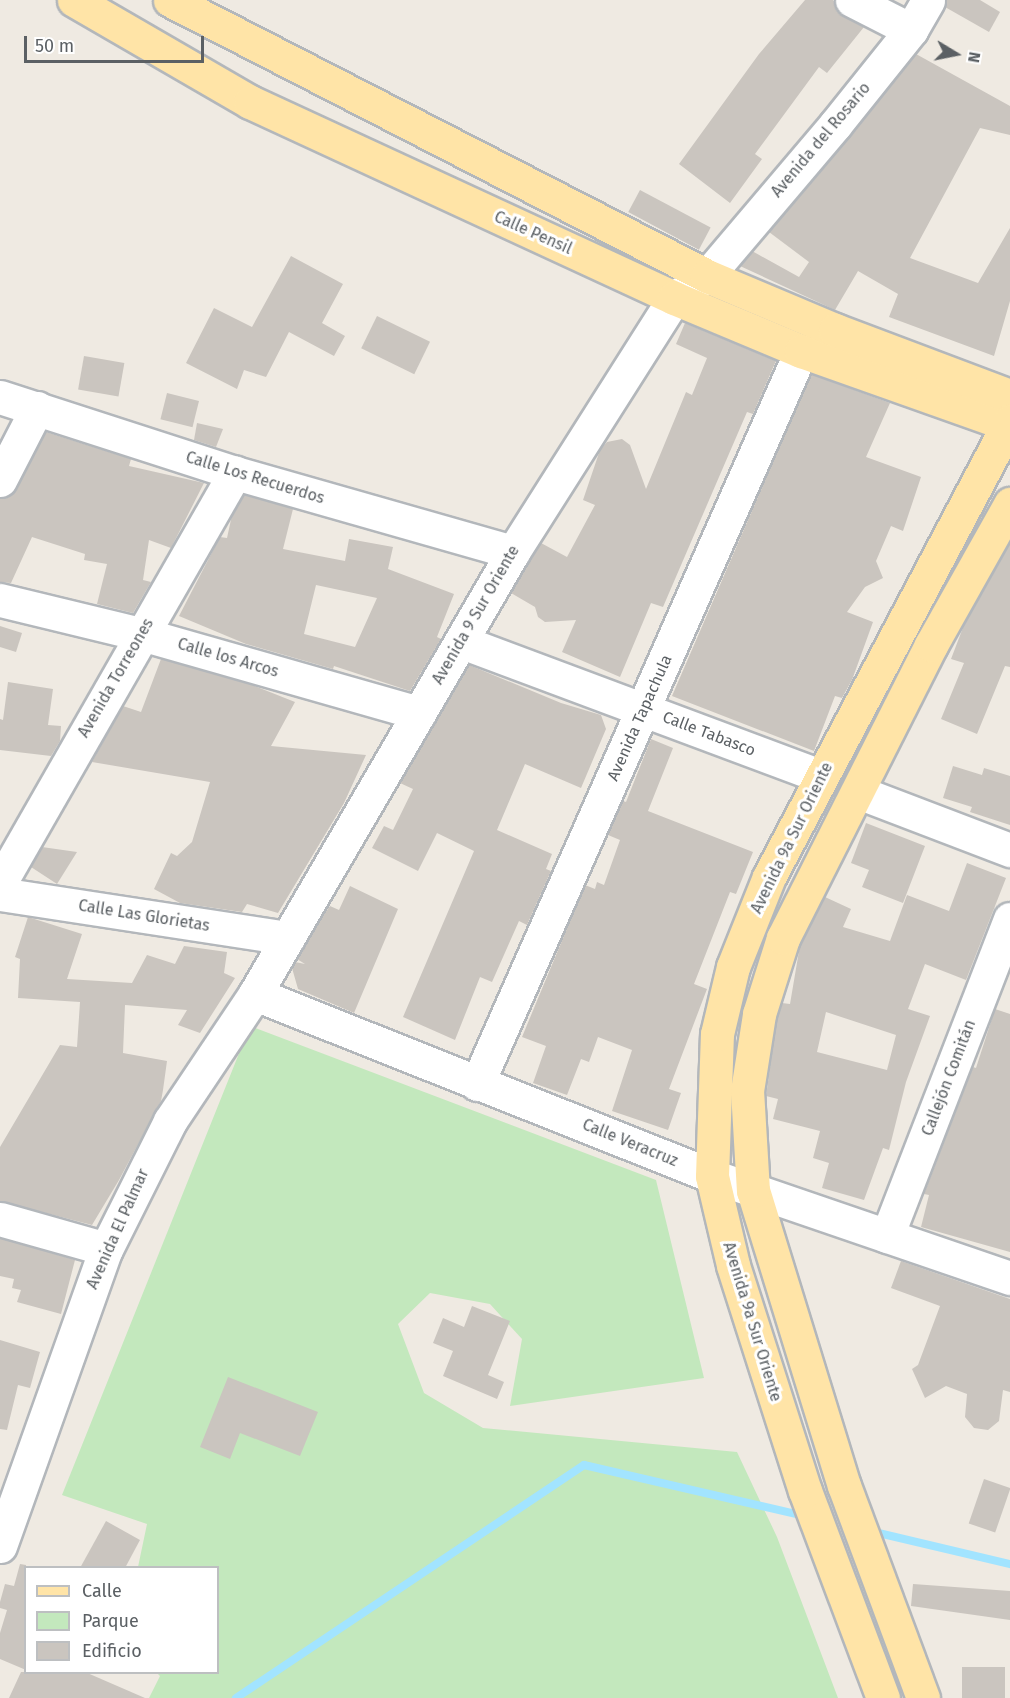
<!DOCTYPE html>
<html>
<head>
<meta charset="utf-8">
<style>
	body { margin:0 }
	#map { position:relative; width:1010px; height:1698px; overflow:hidden; background:#efeae2; font-family:"Fira Sans",sans-serif }
	div>[style] { position:absolute }
	[style*='--x'] { left:calc(var(--x)*1px); top:calc(var(--y)*1px); width:calc(var(--w)*1px); rotate:calc(var(--a)*1deg) }
	.green>* { inset:0; background:#c3e8bd }
	.stream>* { height:8px; margin:-4px; padding:0 4px; transform-origin:4px; border-radius:4px; background:#a2e4ff }
	.building>* { inset:0; background:#cac5bf; transform-origin:0 0 }
	.roads { filter:drop-shadow(2px 0 #b3b7bb) drop-shadow(-2px 0 #b3b7bb) drop-shadow(0 2px #b3b7bb) drop-shadow(0 -2px #b3b7bb) }
	.minor>* { height:33px; margin:-16.5px; padding:0 16.5px; transform-origin:16.5px; border-radius:16.5px; background:#fff }
	.major>* { height:33px; margin:-16.5px; padding:0 16.5px; transform-origin:16.5px; border-radius:16.5px; background:#ffe4a7 }
	span { translate:-50% -50%; white-space:nowrap; text-align:center; line-height:1.15; -webkit-text-stroke:6px #fff; paint-order:stroke }
	.street-label { font-size:16px; color:#5b6064 }
	.legend { position:absolute; left:24px; top:1566px; width:195px; height:108px; box-sizing:border-box; background:#fff; border:2px solid #bdbfc1; margin:0; padding:8px 10px; list-style:none; font-size:18px; color:#5b6064 }
	.legend li { display:flex; align-items:center; gap:12px; height:30px }
	.legend b { width:30px; border:2px solid #bdbfc1 }
	.north { position:absolute; left:926px; top:24px; width:60px; height:60px; -webkit-text-stroke:4px #fff; paint-order:stroke; rotate:100deg; font-size:16px; font-weight:700; line-height:24px; text-align:center; color:#5b6064 }
	.north::after { content:''; display:block; margin:auto; width:21px; height:27px; background:#5b6064; clip-path:polygon(50% 0,100% 100%,50% 72%,0 100%) }
	.scale { position:absolute; left:24px; top:36px; width:180px; height:27px; box-sizing:border-box; border:3px solid #5b6064; border-top:0; padding-left:8px; font-size:18px; line-height:21px; white-space:nowrap; color:#5b6064; -webkit-text-stroke:4px #fff; paint-order:stroke }
</style>
</head>
<body>
<div id="map">
	<div class="green">
		<div style="clip-path:polygon(250px 1026px,656px 1180px,704px 1378px,510px 1406px,522px 1339px,490px 1304px,430px 1293px,398px 1324px,424px 1393px,483px 1428px,737px 1452px,777px 1537px,838px 1698px,149px 1698px,160px 1676px,157px 1673px,218px 1672px,218px 1568px,138px 1567px,147px 1524px,62px 1495px)"></div>
	</div>
	<div class="stream">
		<div style="--x:870;--y:1531;--w:144;--a:13.3"></div>
		<div style="--x:236;--y:1698;--w:419;--a:-33.8"></div>
		<div style="--x:584;--y:1465;--w:227;--a:13"></div>
	</div>
	<div class="building">
		<div style="clip-path:polygon(805px 0,833px 0,843px 16px,864px 27px,827px 73px,819px 67px,755px 154px,762px 159px,730px 203px,679px 164px,759px 54px)"></div>
		<div style="clip-path:polygon(947px 0,980px 0,1000px 12px,989px 32px,945px 7px)"></div>
		<div style="clip-path:polygon(916px 54px,1010px 106px,1010px 135px,980px 128px,910px 258px,978px 283px,1010px 228px,1010px 301px,994px 356px,889px 317px,898px 294px,858px 271px,835px 310px,740px 266px,752px 251px,799px 277px,809px 262px,769px 232px)"></div>
		<div style="left:640px;top:190px;width:80px;height:25px;rotate:28deg"></div>
		<div style="clip-path:polygon(291px 256px,343px 284px,322px 323px,345px 336px,334px 356px,289px 332px,266px 377px,244px 370px,237px 389px,186px 363px,214px 308px,252px 327px)"></div>
		<div style="left:377px;top:316px;width:59px;height:36px;rotate:26deg"></div>
		<div style="clip-path:polygon(685px 323px,776px 361px,753px 414px,747px 412px,663px 607px,651px 603px,620px 677px,562px 652px,576px 620px,545px 622px,538px 617px,535px 607px,511px 593px,541px 543px,567px 557px,595px 505px,583px 500px,600px 450px,607px 442px,622px 439px,630px 445px,646px 489px,686px 392px,692px 395px,707px 358px,676px 344px)"></div>
		<div style="left:84px;top:356px;width:41px;height:34px;rotate:10deg"></div>
		<div style="clip-path:polygon(811px 374px,890px 403px,866px 457px,921px 477px,903px 531px,891px 526px,876px 561px,883px 578px,865px 587px,847px 612px,873px 622px,852px 680px,842px 698px,835px 696px,814px 751px,672px 696px)"></div>
		<div style="left:167px;top:393px;width:33px;height:27px;rotate:14deg"></div>
		<div style="clip-path:polygon(197px 423px,223px 429px,216px 447px,194px 440px)"></div>
		<div style="clip-path:polygon(46px 432px,131px 459px,129px 466px,204px 483px,171px 548px,149px 540px,143px 580px,151px 582px,133px 613px,97px 604px,107px 564px,84px 560px,85px 554px,32px 537px,11px 583px,0 582px,0 499px,17px 489px)"></div>
		<div style="clip-path:polygon(evenodd,244px 495px,293px 509px,283px 549px,345px 561px,349px 539px,393px 547px,388px 569px,454px 594px,437px 637px,441px 639px,410px 691px,334px 666px,333px 669px,246px 644px,179px 616px,220px 537px,227px 538px,232px 515px,244px 495px,316px 585px,377px 598px,355px 647px,304px 634px,316px 585px)"></div>
		<div style="clip-path:polygon(1010px 542px,1010px 667px,1005px 666px,977px 734px,941px 719px,964px 663px,951px 659px,964px 625px)"></div>
		<div style="clip-path:polygon(0 626px,22px 633px,16px 652px,0 647px)"></div>
		<div style="clip-path:polygon(161px 659px,252px 685px,295px 702px,271px 746px,366px 755px,344px 803px,278px 913px,247px 904px,242px 912px,180px 903px,154px 889px,171px 853px,177px 856px,192px 842px,210px 782px,92px 762px,123px 706px,141px 712px)"></div>
		<div style="clip-path:polygon(469px 665px,561px 703px,601px 715px,606px 729px,581px 788px,525px 764px,497px 830px,552px 854px,546px 869px,551px 871px,527px 925px,519px 921px,492px 982px,480px 977px,455px 1040px,403px 1017px,474px 851px,437px 833px,418px 871px,372px 848px,384px 826px,393px 830px,413px 789px,400px 783px)"></div>
		<div style="clip-path:polygon(8px 682px,53px 689px,48px 725px,61px 726px,60px 741px,51px 756px,0 750px,0 719px,3px 720px)"></div>
		<div style="clip-path:polygon(651px 739px,673px 748px,648px 811px,753px 852px,736px 894px,730px 892px,694px 984px,707px 989px,669px 1089px,681px 1093px,668px 1130px,612px 1111px,632px 1050px,598px 1037px,589px 1062px,581px 1059px,567px 1095px,533px 1083px,546px 1046px,522px 1037px,585px 885px,595px 889px,597px 882px,604px 885px,620px 840px,608px 835px,623px 801px,626px 802px)"></div>
		<div style="clip-path:polygon(953px 766px,982px 775px,984px 768px,1010px 776px,1010px 825px,970px 812px,972px 807px,943px 798px)"></div>
		<div style="clip-path:polygon(866px 823px,925px 846px,903px 903px,862px 887px,869px 870px,851px 863px)"></div>
		<div style="clip-path:polygon(42px 847px,77px 852px,57px 884px,31px 867px)"></div>
		<div style="clip-path:polygon(evenodd,967px 863px,1006px 878px,966px 980px,925px 964px,908px 1009px,930px 1016px,906px 1082px,889px 1150px,883px 1148px,864px 1200px,822px 1188px,829px 1163px,813px 1158px,820px 1131px,773px 1119px,778px 1099px,766px 1096px,777px 1018px,782px 1003px,790px 1004px,800px 945px,825px 897px,851px 909px,843px 927px,890px 941px,907px 895px,949px 911px,967px 863px,826px 1012px,896px 1035px,887px 1070px,817px 1052px,826px 1012px)"></div>
		<div style="clip-path:polygon(350px 886px,398px 909px,354px 1013px,298px 989px,292px 968px,295px 962px,305px 964px,297px 959px,324px 914px,330px 906px,339px 910px)"></div>
		<div style="clip-path:polygon(28px 917px,82px 934px,67px 979px,132px 983px,147px 955px,175px 964px,184px 946px,227px 952px,224px 973px,235px 978px,200px 1033px,178px 1025px,187px 1010px,125px 1005px,123px 1053px,167px 1061px,163px 1090px,161px 1101px,119px 1180px,92px 1225px,0 1201px,0 1147px,60px 1045px,77px 1047px,80px 1002px,18px 998px,20px 959px,15px 957px)"></div>
		<div style="clip-path:polygon(995px 1009px,1010px 1014px,1010px 1252px,921px 1227px,929px 1195px,924px 1194px,973px 1067px,976px 1068px)"></div>
		<div style="clip-path:polygon(0 1238px,75px 1260px,61px 1314px,17px 1302px,21px 1290px,12px 1288px,14px 1279px,0 1276px)"></div>
		<div style="clip-path:polygon(901px 1261px,1010px 1299px,1010px 1392px,1003px 1390px,999px 1421px,988px 1430px,974px 1428px,965px 1417px,967px 1394px,946px 1386px,925px 1398px,912px 1369px,918px 1365px,940px 1306px,891px 1288px)"></div>
		<div style="clip-path:polygon(472px 1306px,510px 1321px,488px 1375px,504px 1382px,497px 1399px,443px 1376px,453px 1351px,433px 1343px,443px 1318px,464px 1327px)"></div>
		<div style="clip-path:polygon(0 1340px,40px 1352px,30px 1388px,18px 1385px,7px 1430px,0 1429px)"></div>
		<div style="clip-path:polygon(228px 1377px,318px 1412px,300px 1456px,240px 1433px,230px 1459px,200px 1447px)"></div>
		<div style="left:984px;top:1479px;width:28px;height:47px;rotate:19deg"></div>
		<div style="clip-path:polygon(106px 1521px,140px 1540px,125px 1568px,80px 1568px)"></div>
		<div style="clip-path:polygon(20px 1564px,26px 1565px,26px 1670px,0 1659px,0 1633px,7px 1610px,0 1608px,0 1602px,5px 1584px,14px 1586px)"></div>
		<div style="clip-path:polygon(913px 1584px,1010px 1591px,1010px 1620px,911px 1606px)"></div>
		<div style="left:962px;top:1667px;width:43px;height:31px"></div>
		<div style="clip-path:polygon(21px 1672px,85px 1672px,145px 1698px,9px 1698px)"></div>
	</div>
	<div class="roads">
		<div class="minor">
			<div style="--x:852;--y:0;--w:66;--a:27"></div>
			<div style="--x:0;--y:397;--w:247;--a:17.9"></div>
			<div style="--x:235;--y:473;--w:289;--a:15.9"></div>
			<div style="--x:0;--y:480;--w:81;--a:-62.8"></div>
			<div style="--x:0;--y:600;--w:145;--a:13.6"></div>
			<div style="--x:141;--y:634;--w:289;--a:15.9"></div>
			<div style="--x:462;--y:642;--w:383;--a:20.5"></div>
			<div style="--x:858;--y:792;--w:163;--a:20.9"></div>
			<div style="--x:0;--y:883;--w:473;--a:-60.2"></div>
			<div style="--x:0;--y:894;--w:291;--a:8.7"></div>
			<div style="--x:255;--y:994;--w:492;--a:21.7"></div>
			<div style="--x:712;--y:1176;--w:315;--a:18.9"></div>
			<div style="--x:477;--y:1084;--w:801;--a:-66.15"></div>
			<div style="--x:0;--y:1219;--w:110;--a:15.8"></div>
			<div style="--x:887;--y:1236;--w:340;--a:-68.8"></div>
			<div style="--x:0;--y:1546;--w:315;--a:-70.4"></div>
			<div style="--x:106;--y:1249;--w:143;--a:-63.4"></div>
			<div style="--x:170;--y:1121;--w:153;--a:-56.2"></div>
			<div style="--x:255;--y:994;--w:512;--a:-59.73"></div>
			<div style="--x:513;--y:552;--w:301;--a:-57.6"></div>
			<div style="--x:674;--y:298;--w:40;--a:-34"></div>
			<div style="--x:707;--y:276;--w:198;--a:-49.7"></div>
			<div style="--x:835;--y:125;--w:122;--a:-51.3"></div>
			<div style="--x:911;--y:30;--w:34;--a:-60"></div>
		</div>
		<div class="major">
			<div style="--x:74;--y:0;--w:203;--a:30.1"></div>
			<div style="--x:250;--y:102;--w:467;--a:24.8"></div>
			<div style="--x:674;--y:298;--w:138;--a:22.7"></div>
			<div style="--x:801;--y:351;--w:222;--a:19.5"></div>
			<div style="--x:170;--y:0;--w:604;--a:27.2"></div>
			<div style="--x:707;--y:276;--w:139;--a:22.9"></div>
			<div style="--x:835;--y:330;--w:187;--a:20.7"></div>
			<div style="--x:883;--y:1698;--w:221;--a:-110.6"></div>
			<div style="--x:805;--y:1491;--w:237;--a:-107.7"></div>
			<div style="--x:733;--y:1265;--w:91;--a:-103.3"></div>
			<div style="--x:712;--y:1176;--w:142;--a:-88"></div>
			<div style="--x:717;--y:1034;--w:69;--a:-76.6"></div>
			<div style="--x:733;--y:967;--w:97;--a:-68.2"></div>
			<div style="--x:769;--y:877;--w:516;--a:-62.14"></div>
			<div style="--x:923;--y:1698;--w:226;--a:-110.4"></div>
			<div style="--x:844;--y:1486;--w:309;--a:-107.1"></div>
			<div style="--x:753;--y:1191;--w:100;--a:-93.4"></div>
			<div style="--x:747;--y:1091;--w:78;--a:-81.1"></div>
			<div style="--x:759;--y:1014;--w:80;--a:-72.5"></div>
			<div style="--x:783;--y:938;--w:328;--a:-63.2"></div>
			<div style="--x:931;--y:645;--w:162;--a:-60.7"></div>
		</div>
	</div>
	<div class="street-label">
		<span style="left:821px;top:140px;rotate:-50deg">Avenida del Rosario</span>
		<span style="left:533px;top:233px;rotate:24deg">Calle Pensil</span>
		<span style="left:255px;top:478px;rotate:17deg">Calle Los Recuerdos</span>
		<span style="left:476px;top:615px;rotate:-60deg">Avenida 9 Sur Oriente</span>
		<span style="left:228px;top:658px;rotate:16deg">Calle los Arcos</span>
		<span style="left:116px;top:678px;rotate:-60deg">Avenida Torreones</span>
		<span style="left:640px;top:718px;rotate:-66deg">Avenida Tapachula</span>
		<span style="left:709px;top:734px;rotate:21deg">Calle Tabasco</span>
		<span style="left:792px;top:838px;rotate:-64deg">Avenida 9a Sur Oriente</span>
		<span style="left:144px;top:916px;rotate:9deg">Calle Las Glorietas</span>
		<span style="left:949px;top:1078px;rotate:-69deg">Callejón Comitán</span>
		<span style="left:630px;top:1143px;rotate:22deg">Calle Veracruz</span>
		<span style="left:118px;top:1229px;rotate:-66deg">Avenida El Palmar</span>
		<span style="left:752px;top:1322px;rotate:73deg">Avenida 9a Sur Oriente</span>
	</div>
	<ul class="legend">
	<li><b style="height:8px;background:#ffe4a7"></b>Calle</li>
	<li><b style="height:16px;background:#c3e8bd"></b>Parque</li>
	<li><b style="height:16px;background:#cac5bf"></b>Edificio</li>
	</ul>
	<div class="north">N</div>
	<div class="scale">50 m</div>
</div>
</body>
</html>
